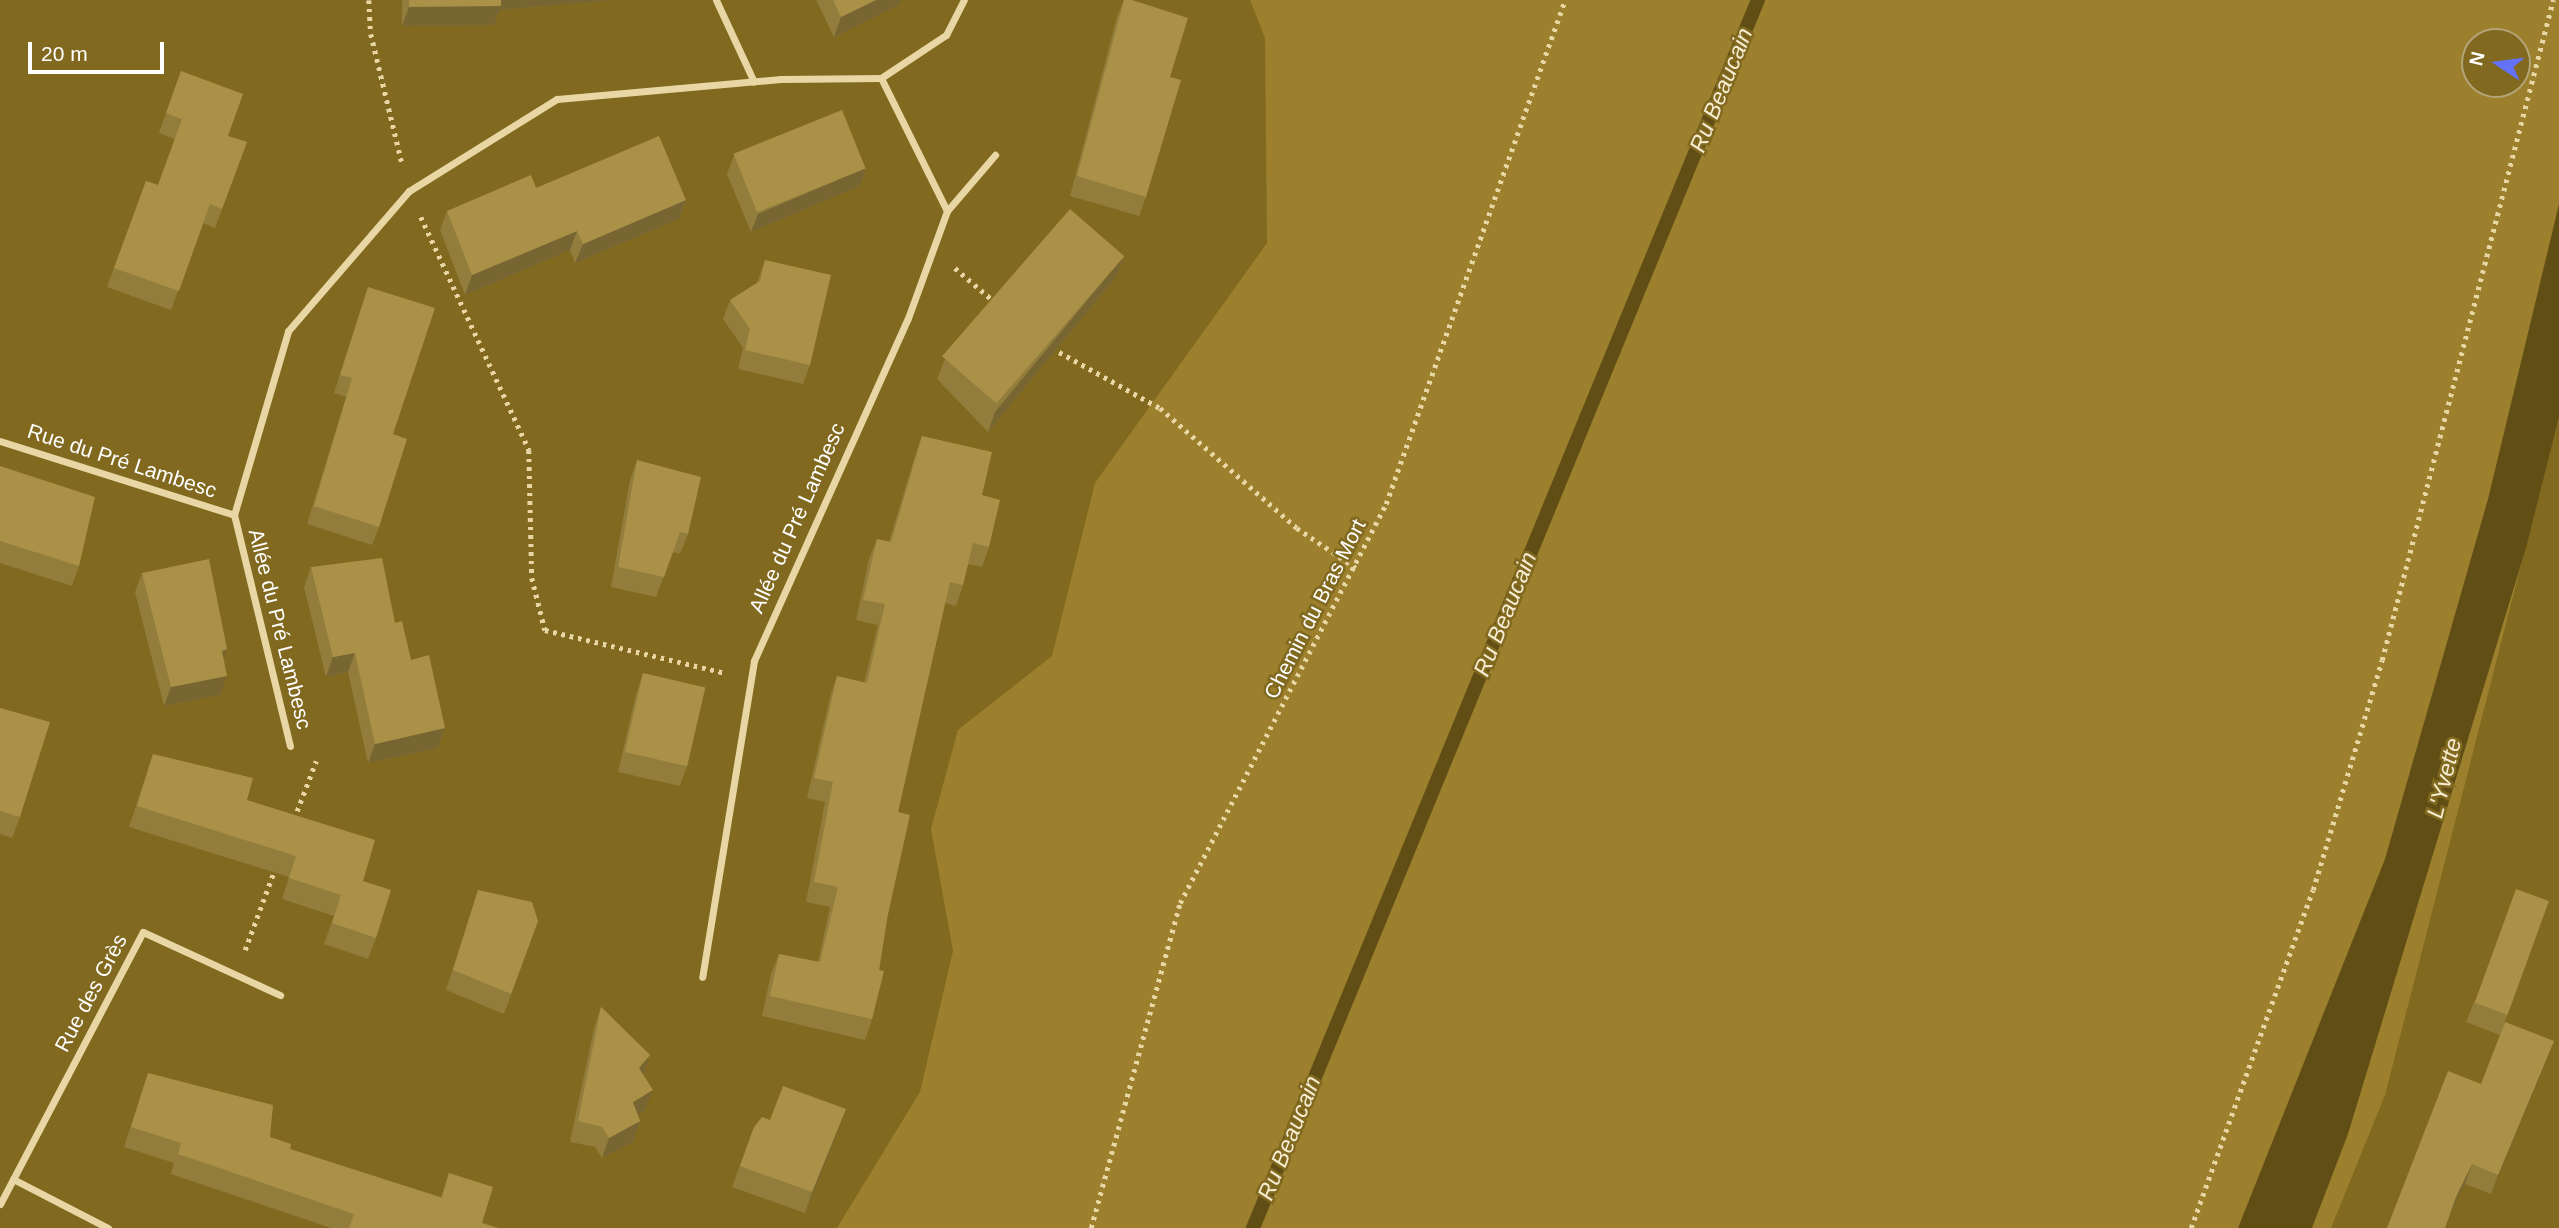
<!DOCTYPE html>
<html>
<head>
<meta charset="utf-8">
<style>
	body { margin:0 }
	#map { position:relative; width:2559px; height:1228px; overflow:hidden; background:#81691f; font-family:Arial,sans-serif }
	div>[style] { position:absolute }
	[style*='--x'] { left:calc(var(--x)*1px); top:calc(var(--y)*1px); width:calc(var(--w)*1px); rotate:calc(var(--a)*1deg) }
	.green>* { inset:0; background:#9d802e }
	.water>* { inset:0; background:#604e15 }
	.stream>* { height:14px; margin:-7px; padding:0 7px; transform-origin:7px; border-radius:7px; background:#604e15 }
	.path>* { height:4.5px; margin-top:-2.25px; transform-origin:0; background:repeating-linear-gradient(90deg,#e8d7a4 0 3.5px,transparent 0 8.5px) }
	.street>* { height:7px; margin:-3.5px; padding:0 3.5px; transform-origin:3.5px; border-radius:3.5px; background:#e8d7a4 }
	.wall>* { inset:0; background:#927d3d }
	.shaded-wall>* { inset:0; background:#776632 }
	.building>* { inset:0; background:#aa9147; transform-origin:0 0 }
	span { translate:-50% -50%; white-space:nowrap; text-align:center; line-height:1.15; -webkit-text-stroke:5px #81691f; paint-order:stroke }
	.street-label { font-size:21px; color:#fff }
	.water-label { font-size:23px; color:#f7edd3; font-style:italic }
	.north { position:absolute; left:2461px; top:28px; width:70px; height:70px; box-sizing:border-box; background:#81691f; border:2px solid #b3a579; border-radius:50%; rotate:283deg; font-size:19px; font-weight:700; line-height:28px; text-align:center; color:#fff }
	.north::after { content:''; display:block; margin:auto; width:24px; height:32px; background:#6472f7; clip-path:polygon(50% 0,100% 100%,50% 72%,0 100%) }
	.scale { position:absolute; left:28px; top:42px; width:136px; height:32px; box-sizing:border-box; border:4px solid #fff; border-top:0; padding-left:9px; font-size:21px; line-height:24px; white-space:nowrap; color:#fff; -webkit-text-stroke:5px #81691f; paint-order:stroke }
</style>
</head>
<body>
<div id="map">
	<div class="green">
		<div style="clip-path:polygon(evenodd,1250px 0,2559px 0,2559px 417px,2385px 1095px,2331px 1228px,837px 1228px,920px 1092px,953px 951px,931px 829px,958px 730px,1052px 656px,1095px 483px,1267px 243px,1265px 38px,1250px 0,2475px 42px,2517px 42px,2517px 84px,2475px 84px,2475px 42px)"></div>
	</div>
	<div class="water">
		<div style="clip-path:polygon(2559px 204px,2559px 417px,2526px 548px,2348px 1134px,2312px 1228px,2238px 1228px,2385px 859px,2488px 499px)"></div>
	</div>
	<div class="stream">
		<div style="--x:1253;--y:1228;--w:1328;--a:-67.65"></div>
	</div>
	<div class="path">
		<div style="--x:369;--y:0;--w:34;--a:87"></div>
		<div style="--x:371;--y:34;--w:133;--a:76.5"></div>
		<div style="--x:421;--y:217;--w:257;--a:65.1"></div>
		<div style="--x:529;--y:450;--w:128;--a:88.7"></div>
		<div style="--x:532;--y:578;--w:54;--a:76"></div>
		<div style="--x:545;--y:630;--w:186;--a:13.4"></div>
		<div style="--x:955;--y:268;--w:54;--a:40.5"></div>
		<div style="--x:1052;--y:348;--w:124;--a:29.1"></div>
		<div style="--x:1160;--y:408;--w:182;--a:41.2"></div>
		<div style="--x:1297;--y:528;--w:71;--a:34.1"></div>
		<div style="--x:294;--y:819;--w:62;--a:-69.2"></div>
		<div style="--x:245;--y:950;--w:86;--a:-69.7"></div>
		<div style="--x:1091;--y:1228;--w:337;--a:-74.7"></div>
		<div style="--x:1180;--y:903;--w:449;--a:-62.7"></div>
		<div style="--x:1386;--y:504;--w:535;--a:-70.45"></div>
		<div style="--x:2191;--y:1228;--w:359;--a:-70.2"></div>
		<div style="--x:2313;--y:890;--w:240;--a:-73.3"></div>
		<div style="--x:2382;--y:660;--w:682;--a:-75.47"></div>
	</div>
	<div class="street">
		<div style="--x:716;--y:0;--w:90;--a:65.1"></div>
		<div style="--x:881;--y:78;--w:78;--a:-33.5"></div>
		<div style="--x:946;--y:35;--w:39;--a:-63"></div>
		<div style="--x:947;--y:211;--w:74;--a:-49.4"></div>
		<div style="--x:0;--y:441;--w:245;--a:17.5"></div>
		<div style="--x:290;--y:746;--w:238;--a:-103.6"></div>
		<div style="--x:234;--y:515;--w:192;--a:-73.6"></div>
		<div style="--x:288;--y:331;--w:185;--a:-49.2"></div>
		<div style="--x:409;--y:191;--w:174;--a:-31.9"></div>
		<div style="--x:557;--y:99;--w:225;--a:-5.1"></div>
		<div style="--x:781;--y:79;--w:100;--a:-0.6"></div>
		<div style="--x:881;--y:78;--w:148;--a:63.6"></div>
		<div style="--x:947;--y:211;--w:114;--a:110"></div>
		<div style="--x:908;--y:318;--w:376;--a:114.2"></div>
		<div style="--x:754;--y:661;--w:320;--a:99.3"></div>
		<div style="--x:13;--y:1179;--w:107;--a:27.3"></div>
		<div style="--x:0;--y:1204;--w:307;--a:-62.3"></div>
		<div style="--x:143;--y:932;--w:151;--a:24.7"></div>
	</div>
	<div class="wall">
		<div style="clip-path:polygon(402px 0,614px 0,500px 10px,494px 25px,402px 26px)"></div>
		<div style="clip-path:polygon(816px 0,901px 0,899px 5px,834px 37px)"></div>
		<div style="clip-path:polygon(1124px 0,1170px 77px,1146px 197px,1139px 216px,1070px 196px,1117px 17px)"></div>
		<div style="clip-path:polygon(181px 71px,228px 136px,247px 142px,215px 228px,203px 223px,171px 310px,107px 287px,146px 181px,158px 185px,175px 139px,159px 133px)"></div>
		<div style="clip-path:polygon(734px 155px,860px 186px,751px 232px,727px 174px)"></div>
		<div style="clip-path:polygon(536px 188px,686px 200px,679px 219px,575px 263px,570px 250px,465px 295px,440px 230px,447px 211px)"></div>
		<div style="clip-path:polygon(1124px 256px,1117px 276px,988px 432px,937px 379px,945px 359px)"></div>
		<div style="clip-path:polygon(765px 260px,810px 365px,803px 384px,738px 369px,743px 348px,723px 319px,730px 300px,757px 283px)"></div>
		<div style="clip-path:polygon(368px 287px,393px 434px,379px 527px,372px 545px,307px 524px,346px 397px,334px 393px)"></div>
		<div style="clip-path:polygon(922px 436px,982px 495px,989px 547px,982px 567px,968px 564px,963px 585px,956px 606px,945px 603px,898px 812px,887px 919px,872px 1019px,865px 1040px,762px 1016px,771px 974px,779px 954px,818px 962px,830px 907px,806px 902px,825px 802px,807px 798px,830px 697px,837px 676px,864px 683px,878px 625px,856px 620px,869px 559px,877px 539px,889px 542px,915px 456px)"></div>
		<div style="clip-path:polygon(637px 460px,688px 534px,680px 554px,673px 552px,656px 597px,611px 587px,630px 480px)"></div>
		<div style="clip-path:polygon(0 466px,79px 566px,72px 586px,0 563px)"></div>
		<div style="clip-path:polygon(311px 567px,395px 623px,411px 660px,445px 728px,438px 748px,368px 763px,348px 672px,326px 677px,304px 587px)"></div>
		<div style="clip-path:polygon(142px 573px,220px 695px,164px 706px,135px 592px)"></div>
		<div style="clip-path:polygon(643px 673px,687px 766px,680px 786px,618px 772px,636px 694px)"></div>
		<div style="clip-path:polygon(0 708px,20px 817px,12px 838px,0 834px)"></div>
		<div style="clip-path:polygon(153px 754px,247px 800px,363px 881px,376px 938px,368px 959px,324px 944px,334px 916px,282px 899px,289px 877px,129px 827px)"></div>
		<div style="clip-path:polygon(478px 890px,538px 921px,504px 1014px,446px 990px)"></div>
		<div style="clip-path:polygon(2549px 901px,2500px 1035px,2466px 1022px,2474px 1002px)"></div>
		<div style="clip-path:polygon(601px 1007px,650px 1055px,643px 1074px,645px 1110px,638px 1115px,640px 1121px,633px 1142px,602px 1158px,595px 1147px,570px 1142px,594px 1028px)"></div>
		<div style="clip-path:polygon(2554px 1041px,2491px 1194px,2465px 1184px,2481px 1084px)"></div>
		<div style="clip-path:polygon(148px 1073px,270px 1137px,290px 1149px,441px 1197px,449px 1173px,482px 1223px,498px 1228px,331px 1228px,171px 1174px,174px 1163px,124px 1147px)"></div>
		<div style="clip-path:polygon(846px 1109px,805px 1213px,732px 1187px,754px 1127px,770px 1120px)"></div>
	</div>
	<div class="shaded-wall">
		<div style="clip-path:polygon(498px 0,614px 0,500px 10px,494px 25px,402px 26px,409px 7px)"></div>
		<div style="clip-path:polygon(876px 0,901px 0,899px 5px,834px 37px,841px 17px)"></div>
		<div style="clip-path:polygon(866px 168px,860px 186px,751px 232px,758px 214px)"></div>
		<div style="clip-path:polygon(686px 200px,679px 219px,575px 263px,583px 244px)"></div>
		<div style="clip-path:polygon(577px 231px,570px 250px,465px 295px,472px 275px)"></div>
		<div style="clip-path:polygon(1124px 256px,1117px 276px,988px 432px,995px 412px)"></div>
		<div style="clip-path:polygon(227px 649px,220px 668px,222px 651px)"></div>
		<div style="clip-path:polygon(355px 653px,348px 672px,326px 677px,333px 657px)"></div>
		<div style="clip-path:polygon(227px 676px,220px 695px,164px 706px,171px 687px)"></div>
		<div style="clip-path:polygon(445px 728px,438px 748px,368px 763px,375px 744px)"></div>
		<div style="clip-path:polygon(2554px 1041px,2547px 1060px,2491px 1194px,2498px 1175px)"></div>
		<div style="clip-path:polygon(650px 1055px,643px 1076px,639px 1068px)"></div>
		<div style="clip-path:polygon(653px 1090px,645px 1110px,625px 1123px,633px 1102px)"></div>
		<div style="clip-path:polygon(846px 1109px,839px 1129px,805px 1213px,812px 1192px)"></div>
		<div style="clip-path:polygon(640px 1121px,633px 1142px,602px 1158px,609px 1138px)"></div>
		<div style="clip-path:polygon(2472px 1164px,2465px 1184px,2449px 1216px,2456px 1197px)"></div>
	</div>
	<div class="building">
		<div style="clip-path:polygon(409px 0,501px 0,501px 6px,409px 7px)"></div>
		<div style="clip-path:polygon(833px 0,876px 0,841px 17px)"></div>
		<div style="clip-path:polygon(1124px 0,1132px 0,1188px 18px,1170px 77px,1181px 80px,1146px 197px,1077px 176px)"></div>
		<div style="clip-path:polygon(181px 71px,243px 94px,228px 136px,247px 142px,222px 209px,210px 204px,179px 291px,114px 268px,146px 181px,158px 185px,182px 119px,166px 113px)"></div>
		<div style="left:842px;top:110px;width:63px;height:117px;rotate:68deg"></div>
		<div style="clip-path:polygon(659px 136px,686px 200px,583px 244px,577px 231px,472px 275px,447px 211px,531px 175px,536px 188px)"></div>
		<div style="left:1070px;top:209px;width:72px;height:195px;rotate:41deg"></div>
		<div style="clip-path:polygon(765px 260px,831px 275px,810px 365px,745px 350px,750px 329px,730px 300px,760px 281px)"></div>
		<div style="clip-path:polygon(368px 287px,435px 308px,393px 434px,407px 439px,379px 527px,314px 506px,352px 378px,340px 375px)"></div>
		<div style="clip-path:polygon(922px 436px,992px 452px,982px 495px,1000px 500px,989px 547px,973px 543px,963px 585px,950px 582px,898px 812px,910px 815px,887px 919px,879px 970px,884px 971px,872px 1019px,770px 996px,779px 954px,820px 962px,838px 887px,814px 882px,833px 782px,814px 778px,837px 676px,867px 683px,885px 604px,863px 600px,877px 539px,891px 542px)"></div>
		<div style="clip-path:polygon(637px 460px,701px 477px,688px 534px,680px 532px,664px 577px,618px 567px)"></div>
		<div style="clip-path:polygon(0 466px,95px 497px,79px 566px,0 541px)"></div>
		<div style="clip-path:polygon(382px 558px,395px 623px,402px 621px,411px 660px,429px 655px,445px 728px,375px 744px,355px 653px,333px 657px,311px 567px)"></div>
		<div style="clip-path:polygon(209px 559px,227px 649px,222px 651px,227px 676px,171px 687px,142px 573px)"></div>
		<div style="left:643px;top:673px;width:64px;height:81px;rotate:13deg"></div>
		<div style="clip-path:polygon(0 708px,50px 722px,20px 817px,0 811px)"></div>
		<div style="clip-path:polygon(153px 754px,253px 778px,247px 800px,375px 840px,363px 881px,391px 890px,376px 938px,332px 923px,341px 895px,289px 878px,296px 856px,137px 806px)"></div>
		<div style="left:2516px;top:889px;width:35px;height:121px;rotate:20deg"></div>
		<div style="clip-path:polygon(478px 890px,532px 902px,538px 921px,511px 994px,453px 970px)"></div>
		<div style="clip-path:polygon(601px 1007px,650px 1055px,639px 1068px,653px 1090px,633px 1102px,640px 1121px,609px 1138px,602px 1127px,578px 1121px)"></div>
		<div style="clip-path:polygon(2505px 1022px,2554px 1041px,2498px 1175px,2472px 1164px,2456px 1197px,2445px 1228px,2387px 1228px,2448px 1071px,2481px 1084px)"></div>
		<div style="clip-path:polygon(148px 1073px,273px 1105px,270px 1137px,291px 1144px,290px 1149px,442px 1198px,449px 1173px,493px 1187px,482px 1223px,498px 1228px,349px 1228px,354px 1214px,178px 1154px,181px 1143px,131px 1127px)"></div>
		<div style="clip-path:polygon(783px 1086px,846px 1109px,812px 1192px,740px 1166px,754px 1127px,762px 1117px,770px 1120px)"></div>
	</div>
	<div class="street-label">
		<span style="left:122px;top:461px;rotate:18deg">Rue du Pré Lambesc</span>
		<span style="left:797px;top:518px;rotate:-66deg">Allée du Pré Lambesc</span>
		<span style="left:1315px;top:609px;rotate:-63deg">Chemin du Bras Mort</span>
		<span style="left:280px;top:629px;rotate:76deg">Allée du Pré Lambesc</span>
		<span style="left:91px;top:993px;rotate:-62deg">Rue des Grès</span>
	</div>
	<div class="water-label">
		<span style="left:1721px;top:90px;rotate:-68deg">Ru Beaucain</span>
		<span style="left:1505px;top:614px;rotate:-68deg">Ru Beaucain</span>
		<span style="left:2444px;top:778px;rotate:-76deg">L'Yvette</span>
		<span style="left:1289px;top:1138px;rotate:-68deg">Ru Beaucain</span>
	</div>
	<div class="north">N</div>
	<div class="scale">20 m</div>
</div>
</body>
</html>
